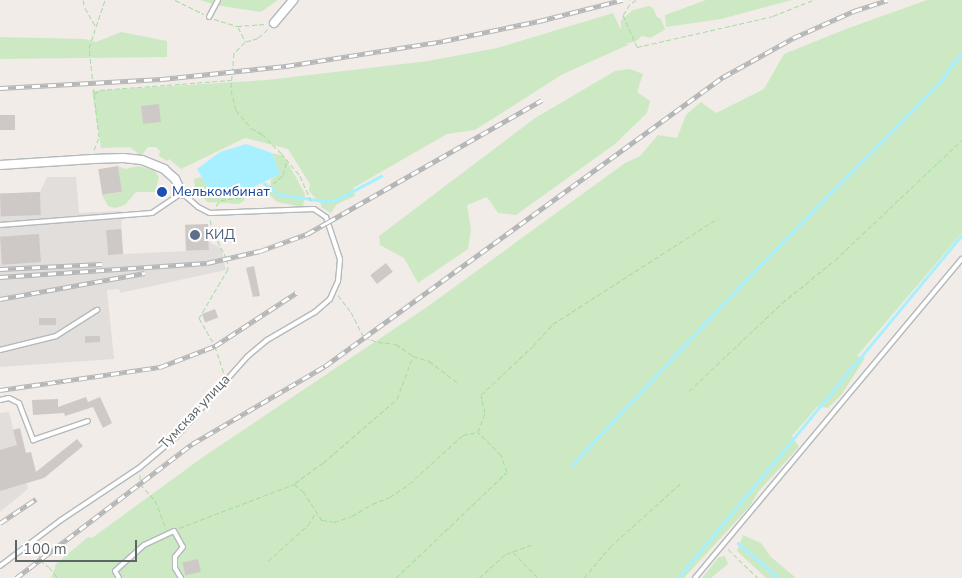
<!DOCTYPE html>
<html>
<head>
<meta charset="utf-8">
<style>
	body { margin:0 }
	#map { position:relative; width:962px; height:578px; overflow:hidden; background:#f1ece7; font-family:"Nunito Sans",sans-serif }
	div>[style] { position:absolute }
	[style*='--x'] { left:calc(var(--x)*1px); top:calc(var(--y)*1px); width:calc(var(--w)*1px); rotate:calc(var(--a)*1deg) }
	.industrial>* { inset:0; background:#e2dedb }
	.green>* { inset:0; background:#cde9c3 }
	.water>* { inset:0; background:#a8f0ff }
	.stream>* { height:2.5px; margin:-1.25px; padding:0 1.25px; transform-origin:1.25px; border-radius:1.25px; background:#a8f0ff }
	.building>* { inset:0; background:#cec9c6; transform-origin:0 0 }
	.path>* { height:1px; margin-top:-0.5px; transform-origin:0; background:repeating-linear-gradient(90deg,#a6dba5 0 5px,transparent 0 7.5px) }
	.roads { filter:drop-shadow(1px 0 #b4b9bb) drop-shadow(-1px 0 #b4b9bb) drop-shadow(0 1px #b4b9bb) drop-shadow(0 -1px #b4b9bb) }
	.lane>* { height:4px; margin:-2px; padding:0 2px; transform-origin:2px; border-radius:2px; background:#fff }
	.street>* { height:8px; margin:-4px; padding:0 4px; transform-origin:4px; border-radius:4px; background:#fff }
	.rail>* { height:4.5px; margin-top:-2.25px; transform-origin:0; background:repeating-linear-gradient(90deg,#fff 0 8px,#b5b6b7 0 16px); box-sizing:border-box; border-block:1px solid #b5b6b7 }
	.dots>* { width:14px; height:14px; translate:-50% -50%; box-sizing:border-box; border:2px solid #fff; border-radius:50% }
	span { translate:-50% -50%; white-space:nowrap; text-align:center; line-height:1.15; -webkit-text-stroke:4px #fff; paint-order:stroke }
	.transit-label { font-size:14px; color:#164399 }
	.left { translate:0 -50%; text-align:left }
	.service-label { font-size:14px; color:#4e5e75 }
	.street-label { font-size:14px; color:#5e6567 }
	.scale { position:absolute; left:15px; top:540px; width:122px; height:22px; box-sizing:border-box; border:2px solid #5e6567; border-top:0; padding-left:6px; font-size:15px; line-height:18px; white-space:nowrap; color:#5e6567; -webkit-text-stroke:4px #fff; paint-order:stroke }
</style>
</head>
<body>
<div id="map">
	<div class="industrial">
		<div style="clip-path:polygon(47px 177px,76px 177px,79px 213px,121px 211px,123px 254px,209px 250px,209px 242px,221px 248px,226px 270px,120px 293px,119px 289px,107px 290px,114px 359px,0 367px,0 194px,40px 192px)"></div>
		<div style="clip-path:polygon(9px 412px,28px 489px,0 512px,0 413px)"></div>
	</div>
	<div class="green">
		<div style="clip-path:polygon(200px 0,278px 0,261px 12px,215px 5px)"></div>
		<div style="clip-path:polygon(706px 0,792px 0,721px 19px,666px 27px,665px 15px)"></div>
		<div style="clip-path:polygon(927px 0,962px 0,962px 233px,857px 356px,865px 358px,842px 394px,828px 408px,818px 406px,792px 436px,799px 447px,758px 492px,750px 506px,684px 578px,51px 578px,56px 564px,88px 537px,92px 538px,203px 457px,427px 307px,625px 163px,640px 156px,658px 135px,677px 138px,686px 115px,701px 102px,716px 113px,764px 89px,784px 54px,846px 29px)"></div>
		<div style="clip-path:polygon(649px 6px,653px 8px,657px 17px,661px 19px,665px 29px,663px 31px,650px 38px,642px 36px,635px 42px,627px 43px,628px 45px,563px 74px,475px 130px,447px 134px,353px 188px,355px 196px,337px 204px,331px 213px,321px 207px,321px 204px,309px 191px,310px 184px,288px 149px,245px 138px,181px 169px,169px 159px,167px 161px,159px 156px,160px 151px,156px 147px,148px 147px,141px 156px,130px 147px,101px 148px,92px 91px,267px 80px,428px 61px,497px 48px,613px 13px,621px 30px,621px 20px,633px 10px)"></div>
		<div style="clip-path:polygon(121px 32px,167px 41px,167px 57px,0 59px,0 37px,85px 39px,96px 42px)"></div>
		<div style="clip-path:polygon(630px 69px,643px 74px,637px 92px,650px 101px,647px 113px,615px 144px,516px 215px,498px 213px,487px 197px,467px 205px,471px 229px,468px 249px,418px 283px,404px 258px,380px 245px,379px 236px,535px 118px,615px 71px)"></div>
		<div style="clip-path:polygon(272px 153px,284px 156px,305px 194px,303px 207px,277px 202px,270px 195px,271px 179px,279px 174px)"></div>
		<div style="clip-path:polygon(118px 166px,125px 169px,138px 166px,154px 170px,159px 177px,155px 192px,136px 192px,125px 205px,115px 208px,108px 206px,102px 195px,122px 192px)"></div>
		<div style="clip-path:polygon(202px 177px,210px 191px,241px 193px,245px 200px,239px 204px,207px 202px,195px 188px,194px 179px)"></div>
		<div style="clip-path:polygon(743px 535px,761px 543px,771px 557px,796px 578px,766px 578px,737px 551px)"></div>
		<div style="clip-path:polygon(725px 556px,728px 564px,711px 578px,702px 578px,719px 557px)"></div>
	</div>
	<div class="water">
		<div style="clip-path:polygon(246px 144px,272px 153px,280px 174px,241px 193px,210px 191px,197px 169px,220px 152px)"></div>
	</div>
	<div class="stream">
		<div style="--x:264;--y:183;--w:18;--a:38"></div>
		<div style="--x:278;--y:194;--w:47;--a:8.7"></div>
		<div style="--x:324;--y:201;--w:14;--a:-8"></div>
		<div style="--x:338;--y:199;--w:49;--a:-28.1"></div>
		<div style="--x:572;--y:465;--w:276;--a:-46.8"></div>
		<div style="--x:761;--y:264;--w:257;--a:-45.5"></div>
		<div style="--x:941;--y:81;--w:22;--a:-56"></div>
		<div style="--x:953;--y:63;--w:13;--a:-45"></div>
		<div style="--x:738;--y:543;--w:54;--a:40.5"></div>
		<div style="--x:678;--y:578;--w:445;--a:-50.4"></div>
	</div>
	<div class="building">
		<div style="left:159px;top:104px;width:18px;height:18px;rotate:84deg"></div>
		<div style="left:0;top:115px;width:15px;height:15px"></div>
		<div style="left:118px;top:166px;width:26px;height:20px;rotate:81deg"></div>
		<div style="left:40px;top:192px;width:23px;height:40px;rotate:88deg"></div>
		<div style="left:208px;top:224px;width:26px;height:23px;rotate:88deg"></div>
		<div style="left:121px;top:229px;width:25px;height:15px;rotate:85deg"></div>
		<div style="left:39px;top:234px;width:28px;height:39px;rotate:86deg"></div>
		<div style="left:386px;top:263px;width:11px;height:20px;rotate:52deg"></div>
		<div style="clip-path:polygon(254px 266px,260px 296px,253px 297px,246px 268px)"></div>
		<div style="left:215px;top:309px;width:9px;height:14px;rotate:69deg"></div>
		<div style="left:56px;top:318px;width:7px;height:17px;rotate:90deg"></div>
		<div style="clip-path:polygon(85px 336px,100px 336px,100px 342px,85px 343px)"></div>
		<div style="clip-path:polygon(86px 397px,88px 402px,100px 397px,112px 423px,103px 428px,93px 407px,65px 416px,64px 413px,33px 415px,32px 400px,58px 399px,58px 407px)"></div>
		<div style="clip-path:polygon(20px 428px,26px 453px,31px 452px,36px 472px,77px 439px,83px 446px,44px 478px,0 491px,0 450px,17px 445px,13px 430px)"></div>
		<div style="left:198px;top:559px;width:13px;height:16px;rotate:77deg"></div>
	</div>
	<div class="path">
		<div style="--x:83;--y:0;--w:8;--a:76"></div>
		<div style="--x:85;--y:8;--w:22;--a:60"></div>
		<div style="--x:175;--y:0;--w:32;--a:26"></div>
		<div style="--x:636;--y:0;--w:7;--a:146"></div>
		<div style="--x:630;--y:4;--w:13;--a:122"></div>
		<div style="--x:623;--y:15;--w:35;--a:66"></div>
		<div style="--x:637;--y:47;--w:139;--a:-12.8"></div>
		<div style="--x:773;--y:16;--w:43;--a:-21.8"></div>
		<div style="--x:214;--y:19;--w:24;--a:17"></div>
		<div style="--x:237;--y:26;--w:29;--a:-4"></div>
		<div style="--x:238;--y:27;--w:16;--a:63"></div>
		<div style="--x:268;--y:29;--w:13;--a:138"></div>
		<div style="--x:258;--y:38;--w:14;--a:163"></div>
		<div style="--x:245;--y:42;--w:16;--a:135"></div>
		<div style="--x:234;--y:53;--w:37;--a:95"></div>
		<div style="--x:231;--y:90;--w:21;--a:76"></div>
		<div style="--x:236;--y:110;--w:23;--a:50"></div>
		<div style="--x:251;--y:128;--w:13;--a:29"></div>
		<div style="--x:262;--y:134;--w:27;--a:45"></div>
		<div style="--x:281;--y:153;--w:30;--a:50"></div>
		<div style="--x:300;--y:176;--w:30;--a:66"></div>
		<div style="--x:94;--y:93;--w:45;--a:-96.3"></div>
		<div style="--x:89;--y:48;--w:51;--a:-71.6"></div>
		<div style="--x:94;--y:150;--w:14;--a:-69"></div>
		<div style="--x:99;--y:137;--w:43;--a:-96.6"></div>
		<div style="--x:94;--y:94;--w:7;--a:-34"></div>
		<div style="--x:100;--y:90;--w:131;--a:-4.4"></div>
		<div style="--x:216;--y:206;--w:8;--a:-50"></div>
		<div style="--x:221;--y:200;--w:25;--a:-7"></div>
		<div style="--x:246;--y:197;--w:22;--a:-21"></div>
		<div style="--x:267;--y:189;--w:21;--a:-41"></div>
		<div style="--x:283;--y:175;--w:16;--a:-75"></div>
		<div style="--x:210;--y:220;--w:15;--a:74"></div>
		<div style="--x:214;--y:234;--w:28;--a:63"></div>
		<div style="--x:227;--y:259;--w:10;--a:84"></div>
		<div style="--x:228;--y:269;--w:57;--a:120.6"></div>
		<div style="--x:199;--y:318;--w:32;--a:60"></div>
		<div style="--x:215;--y:346;--w:28;--a:72"></div>
		<div style="--x:338;--y:295;--w:21;--a:53"></div>
		<div style="--x:351;--y:312;--w:28;--a:63"></div>
		<div style="--x:364;--y:337;--w:15;--a:20"></div>
		<div style="--x:378;--y:342;--w:18;--a:6"></div>
		<div style="--x:396;--y:344;--w:21;--a:35"></div>
		<div style="--x:413;--y:356;--w:17;--a:17"></div>
		<div style="--x:429;--y:361;--w:38;--a:37"></div>
		<div style="--x:689;--y:391;--w:128;--a:-43.4"></div>
		<div style="--x:782;--y:303;--w:68;--a:-39.1"></div>
		<div style="--x:835;--y:260;--w:175;--a:-43.4"></div>
		<div style="--x:140;--y:475;--w:9;--a:90"></div>
		<div style="--x:140;--y:484;--w:22;--a:47"></div>
		<div style="--x:155;--y:500;--w:31;--a:69"></div>
		<div style="--x:295;--y:483;--w:34;--a:-36"></div>
		<div style="--x:323;--y:463;--w:98;--a:-40.9"></div>
		<div style="--x:397;--y:399;--w:46;--a:-69.6"></div>
		<div style="--x:179;--y:528;--w:123;--a:-20.9"></div>
		<div style="--x:294;--y:484;--w:11;--a:38"></div>
		<div style="--x:303;--y:491;--w:35;--a:57"></div>
		<div style="--x:322;--y:520;--w:12;--a:9"></div>
		<div style="--x:334;--y:522;--w:19;--a:-18"></div>
		<div style="--x:352;--y:516;--w:23;--a:-31"></div>
		<div style="--x:372;--y:504;--w:19;--a:-21"></div>
		<div style="--x:390;--y:497;--w:23;--a:-34"></div>
		<div style="--x:409;--y:484;--w:73;--a:-42.2"></div>
		<div style="--x:463;--y:435;--w:15;--a:-11"></div>
		<div style="--x:478;--y:432;--w:20;--a:-70"></div>
		<div style="--x:485;--y:413;--w:18;--a:-103"></div>
		<div style="--x:481;--y:395;--w:71;--a:-43.3"></div>
		<div style="--x:533;--y:346;--w:30;--a:-48"></div>
		<div style="--x:553;--y:324;--w:196;--a:-32.7"></div>
		<div style="--x:37;--y:545;--w:15;--a:79"></div>
		<div style="--x:40;--y:560;--w:11;--a:38"></div>
		<div style="--x:49;--y:567;--w:14;--a:51"></div>
		<div style="--x:728;--y:549;--w:42;--a:44"></div>
		<div style="--x:513;--y:552;--w:36;--a:46"></div>
		<div style="--x:268;--y:561;--w:54;--a:-42"></div>
		<div style="--x:308;--y:525;--w:15;--a:-58"></div>
		<div style="--x:396;--y:578;--w:153;--a:-43.7"></div>
		<div style="--x:507;--y:472;--w:18;--a:-109"></div>
		<div style="--x:501;--y:455;--w:33;--a:-135"></div>
		<div style="--x:479;--y:578;--w:36;--a:-42"></div>
		<div style="--x:506;--y:554;--w:27;--a:-20"></div>
		<div style="--x:584;--y:578;--w:40;--a:-50"></div>
		<div style="--x:610;--y:547;--w:98;--a:-42.1"></div>
	</div>
	<div class="roads">
		<div class="lane">
			<div style="--x:209;--y:17;--w:19;--a:-62"></div>
			<div style="--x:0;--y:225;--w:152;--a:-4.5"></div>
			<div style="--x:152;--y:213;--w:36;--a:-34"></div>
			<div style="--x:182;--y:193;--w:21;--a:41"></div>
			<div style="--x:198;--y:207;--w:13;--a:27"></div>
			<div style="--x:210;--y:213;--w:104;--a:-2.2"></div>
			<div style="--x:314;--y:209;--w:14;--a:34"></div>
			<div style="--x:326;--y:217;--w:44;--a:71.6"></div>
			<div style="--x:340;--y:259;--w:22;--a:95"></div>
			<div style="--x:338;--y:281;--w:20;--a:114"></div>
			<div style="--x:330;--y:299;--w:20;--a:139"></div>
			<div style="--x:315;--y:312;--w:56;--a:149.7"></div>
			<div style="--x:267;--y:340;--w:26;--a:140"></div>
			<div style="--x:247;--y:357;--w:107;--a:131.6"></div>
			<div style="--x:176;--y:437;--w:48;--a:140"></div>
			<div style="--x:139;--y:468;--w:94;--a:146.3"></div>
			<div style="--x:61;--y:520;--w:76;--a:143"></div>
			<div style="--x:0;--y:350;--w:58;--a:-14"></div>
			<div style="--x:56;--y:336;--w:49;--a:-32.4"></div>
			<div style="--x:0;--y:400;--w:9;--a:-13"></div>
			<div style="--x:9;--y:398;--w:11;--a:27"></div>
			<div style="--x:19;--y:403;--w:40;--a:69"></div>
			<div style="--x:33;--y:440;--w:58;--a:-19.1"></div>
			<div style="--x:119;--y:578;--w:8;--a:-120"></div>
			<div style="--x:115;--y:571;--w:39;--a:-42"></div>
			<div style="--x:144;--y:545;--w:33;--a:-25"></div>
			<div style="--x:174;--y:531;--w:18;--a:61"></div>
			<div style="--x:183;--y:547;--w:13;--a:129"></div>
			<div style="--x:175;--y:557;--w:11;--a:90"></div>
			<div style="--x:175;--y:568;--w:12;--a:59"></div>
			<div style="--x:695;--y:578;--w:416;--a:-50.1"></div>
		</div>
		<div class="street">
			<div style="--x:274;--y:23;--w:30;--a:-50"></div>
			<div style="--x:0;--y:165;--w:93;--a:-3.7"></div>
			<div style="--x:93;--y:159;--w:30;--a:-2"></div>
			<div style="--x:123;--y:158;--w:19;--a:6"></div>
			<div style="--x:142;--y:160;--w:24;--a:22"></div>
			<div style="--x:164;--y:169;--w:15;--a:42"></div>
			<div style="--x:175;--y:179;--w:16;--a:63"></div>
		</div>
	</div>
	<div class="rail">
		<div style="--x:0;--y:88;--w:162;--a:-3.2"></div>
		<div style="--x:162;--y:79;--w:125;--a:-6"></div>
		<div style="--x:286;--y:66;--w:159;--a:-9"></div>
		<div style="--x:443;--y:41;--w:98;--a:-11.8"></div>
		<div style="--x:539;--y:21;--w:86;--a:-14.2"></div>
		<div style="--x:0;--y:269;--w:102;--a:-2.8"></div>
		<div style="--x:0;--y:277;--w:207;--a:-3.9"></div>
		<div style="--x:207;--y:263;--w:54;--a:-12.8"></div>
		<div style="--x:260;--y:251;--w:50;--a:-19.9"></div>
		<div style="--x:307;--y:234;--w:24;--a:-30"></div>
		<div style="--x:328;--y:222;--w:246;--a:-29.7"></div>
		<div style="--x:0;--y:299;--w:147;--a:-10.2"></div>
		<div style="--x:0;--y:390;--w:162;--a:-8.2"></div>
		<div style="--x:160;--y:367;--w:59;--a:-20.9"></div>
		<div style="--x:215;--y:346;--w:97;--a:-33.2"></div>
		<div style="--x:0;--y:523;--w:43;--a:-33.7"></div>
		<div style="--x:16;--y:578;--w:221;--a:-37.3"></div>
		<div style="--x:192;--y:444;--w:154;--a:-30.4"></div>
		<div style="--x:325;--y:366;--w:492;--a:-36"></div>
		<div style="--x:723;--y:77;--w:80;--a:-29.1"></div>
		<div style="--x:793;--y:38;--w:67;--a:-23.9"></div>
		<div style="--x:854;--y:11;--w:35;--a:-18"></div>
	</div>
	<div class="dots">
		<div style="left:162px;top:192px;background:#1a4fb4"></div>
		<div style="left:195px;top:235px;background:#5c6f8a"></div>
	</div>
	<div class="transit-label">
		<span class="left" style="left:172px;top:192px">Мелькомбинат</span>
	</div>
	<div class="service-label">
		<span class="left" style="left:205px;top:235px">КИД</span>
	</div>
	<div class="street-label">
		<span style="left:195px;top:412px;rotate:-47deg">Тумская улица</span>
	</div>
	<div class="scale">100 m</div>
</div>
</body>
</html>
